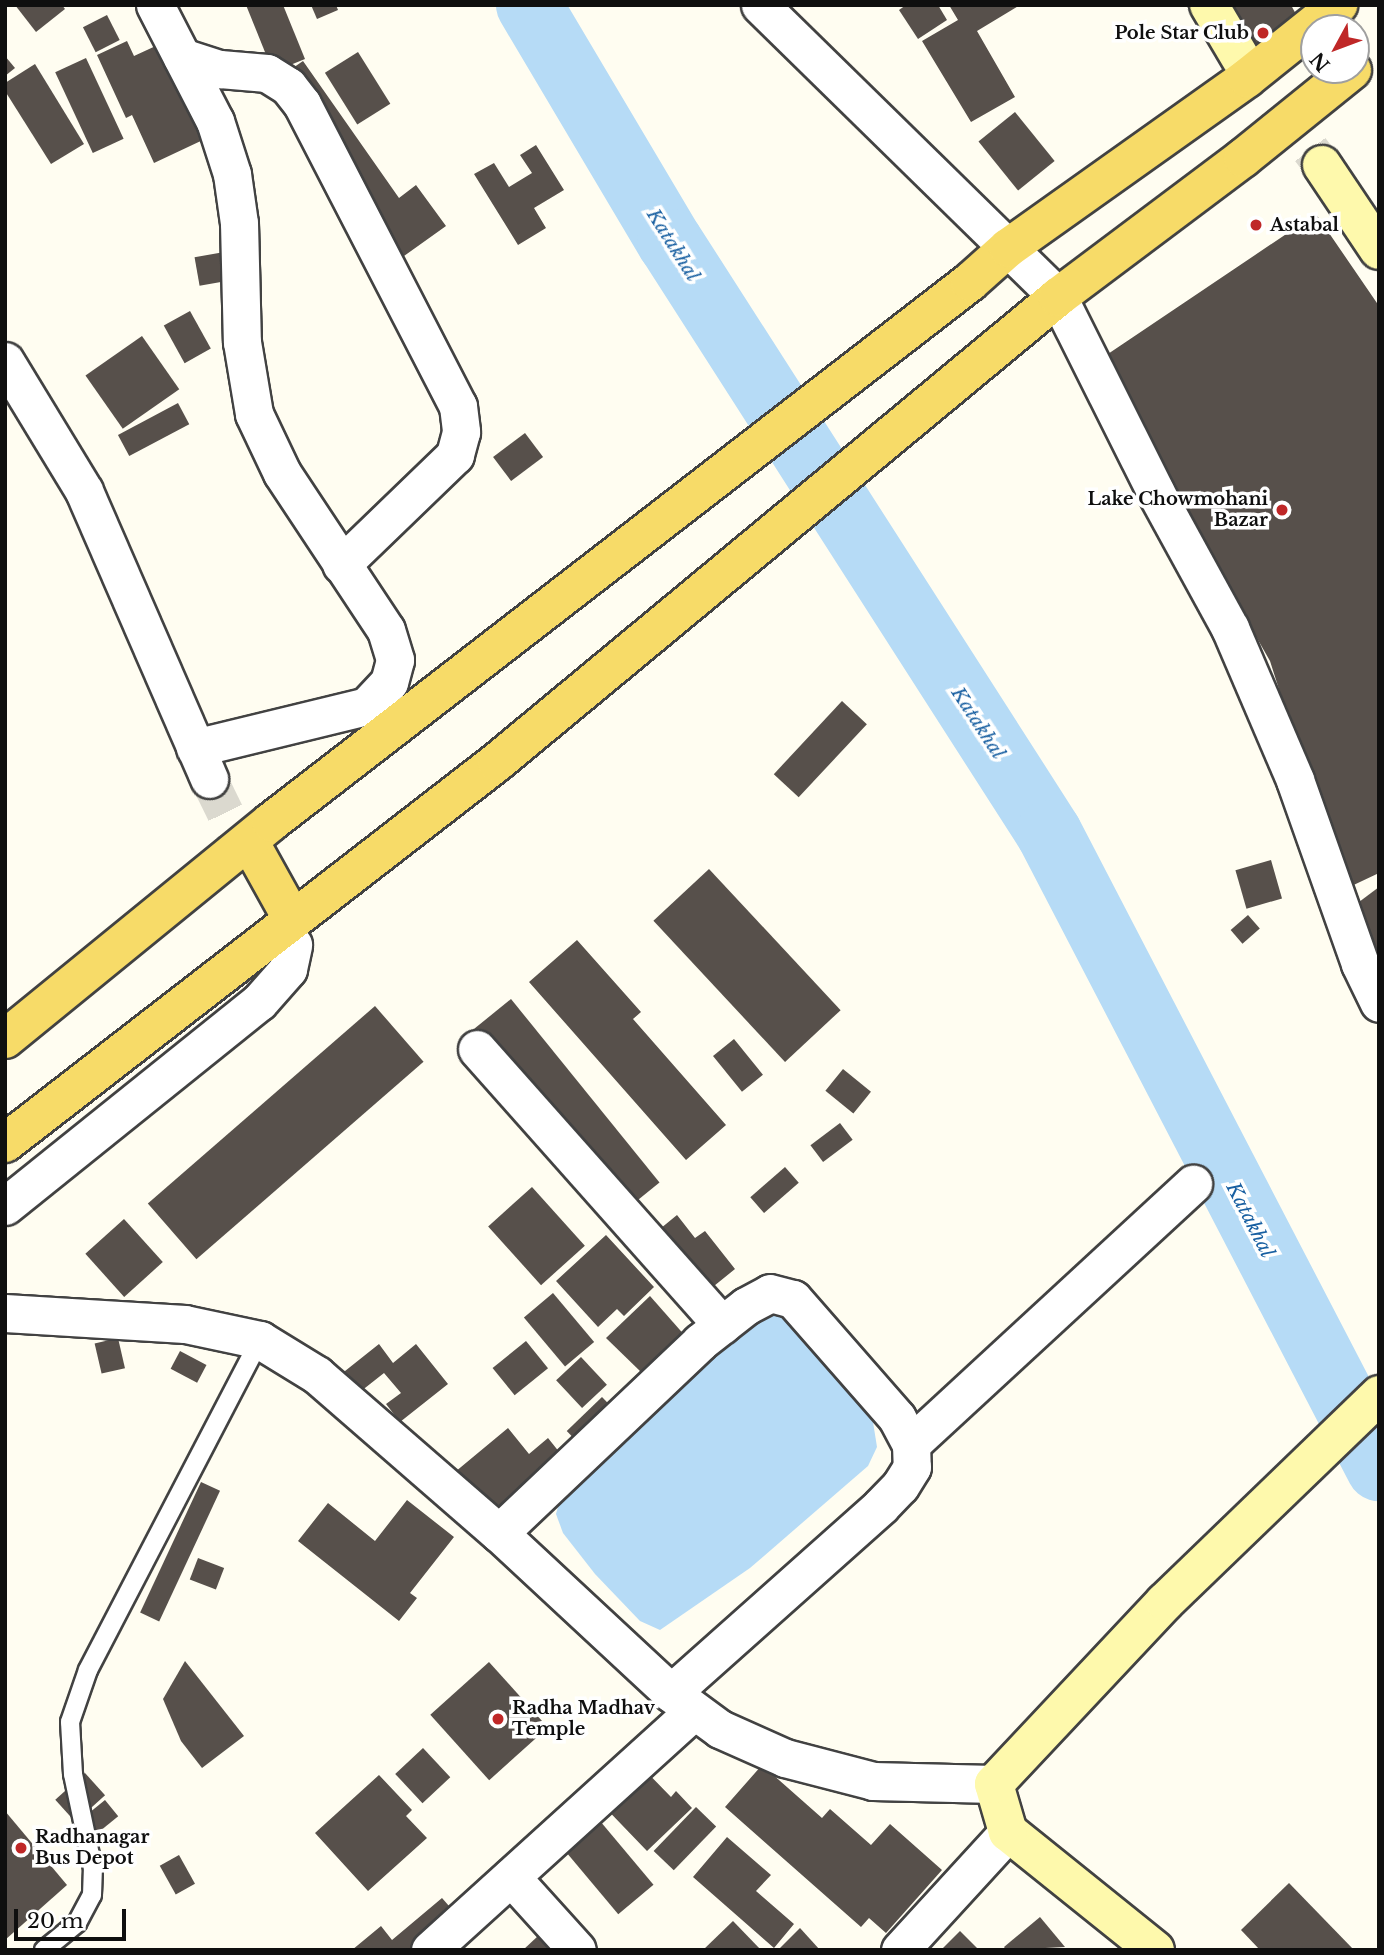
<!DOCTYPE html>
<html>
<head>
<meta charset="utf-8">
<style>
	body { margin:0 }
	#map { position:relative; width:1384px; height:1955px; overflow:hidden; background:#fffdf1; font-family:"Libre Baskerville",serif }
	div>[style] { position:absolute }
	[style*='--x'] { left:calc(var(--x)*1px); top:calc(var(--y)*1px); width:calc(var(--w)*1px); rotate:calc(var(--a)*1deg) }
	.water>* { inset:0; background:#b6dbf6 }
	.river>* { height:66px; margin:-33px; padding:0 33px; transform-origin:33px; border-radius:33px; background:#b6dbf6 }
	.building>* { inset:0; background:#57504b; transform-origin:0 0 }
	.street-tunnel>* { height:37px; margin-top:-18.5px; transform-origin:0; background:repeating-linear-gradient(90deg,#dbd9cf 0 37px,transparent 0 55px) }
	.secondary-tunnel>* { height:38px; margin-top:-19px; transform-origin:0; background:repeating-linear-gradient(90deg,#dbd9cf 0 38px,transparent 0 57px) }
	.roads { filter:drop-shadow(2px 0 #424242) drop-shadow(-2px 0 #424242) drop-shadow(0 2px #424242) drop-shadow(0 -2px #424242) }
	.lane>* { height:18px; margin:-9px; padding:0 9px; transform-origin:9px; border-radius:9px; background:#fff }
	.street>* { height:37px; margin:-18.5px; padding:0 18.5px; transform-origin:18.5px; border-radius:18.5px; background:#fff }
	.secondary>* { height:38px; margin:-19px; padding:0 19px; transform-origin:19px; border-radius:19px; background:#fef9ac }
	.primary>* { height:38px; margin:-19px; padding:0 19px; transform-origin:19px; border-radius:19px; background:#f7db68 }
	.dots>* { width:19px; height:19px; translate:-50% -50%; box-sizing:border-box; border:4px solid #fff; border-radius:50% }
	span { translate:-50% -50%; white-space:nowrap; text-align:center; line-height:1.15; -webkit-text-stroke:7px #fff; paint-order:stroke }
	.poi-label { font-size:18px; color:#0f0f0f; font-weight:700 }
	.right { translate:-100% -50%; text-align:right }
	.left { translate:0 -50%; text-align:left }
	.water-label { font-size:19px; color:#185fa1; font-style:italic }
	.frame { position:absolute; inset:0; border:7px solid #0f0f0f; pointer-events:none }
	.north { position:absolute; left:1300px; top:14px; width:70px; height:70px; box-sizing:border-box; background:#fff; border:2px solid #9f9f9f; border-radius:50%; rotate:229deg; font-size:19px; font-weight:700; line-height:28px; text-align:center; color:#0f0f0f }
	.north::after { content:''; display:block; margin:auto; width:24px; height:32px; background:#bf2727; clip-path:polygon(50% 0,100% 100%,50% 72%,0 100%) }
	.scale { position:absolute; left:14px; top:1909px; width:112px; height:32px; box-sizing:border-box; border:4px solid #0f0f0f; border-top:0; padding-left:9px; font-size:21px; line-height:24px; white-space:nowrap; color:#0f0f0f; -webkit-text-stroke:5px #fff; paint-order:stroke }
</style>
</head>
<body>
<div id="map">
	<div class="water">
		<div style="clip-path:polygon(766px 1311px,785px 1313px,873px 1422px,877px 1447px,868px 1466px,750px 1568px,660px 1630px,640px 1621px,595px 1574px,563px 1533px,556px 1514px,564px 1485px,746px 1322px)"></div>
	</div>
	<div class="river">
		<div style="--x:529;--y:5;--w:276;--a:59.3"></div>
		<div style="--x:670;--y:242;--w:702;--a:57.33"></div>
		<div style="--x:1049;--y:833;--w:716;--a:62.54"></div>
	</div>
	<div class="building">
		<div style="clip-path:polygon(15px 5px,62px 5px,65px 9px,36px 32px)"></div>
		<div style="clip-path:polygon(246px 5px,283px 5px,305px 59px,273px 72px)"></div>
		<div style="clip-path:polygon(311px 5px,336px 5px,338px 10px,317px 19px)"></div>
		<div style="clip-path:polygon(906px 5px,938px 5px,947px 20px,918px 39px,899px 10px)"></div>
		<div style="clip-path:polygon(949px 5px,1020px 5px,977px 31px,1015px 97px,971px 122px,922px 41px,958px 20px)"></div>
		<div style="clip-path:polygon(1232px 5px,1291px 5px,1298px 18px,1257px 47px)"></div>
		<div style="left:107px;top:15px;width:28px;height:27px;rotate:63deg"></div>
		<div style="clip-path:polygon(127px 41px,134px 56px,160px 44px,205px 139px,154px 163px,132px 115px,126px 118px,97px 55px)"></div>
		<div style="left:358px;top:52px;width:61px;height:39px;rotate:58deg"></div>
		<div style="clip-path:polygon(5px 56px,15px 68px,5px 76px)"></div>
		<div style="left:86px;top:58px;width:89px;height:34px;rotate:65deg"></div>
		<div style="clip-path:polygon(303px 61px,399px 198px,416px 185px,446px 226px,397px 261px,271px 83px)"></div>
		<div style="clip-path:polygon(35px 64px,84px 144px,51px 164px,5px 91px,5px 83px)"></div>
		<div style="left:1015px;top:112px;width:63px;height:47px;rotate:51deg"></div>
		<div style="clip-path:polygon(536px 145px,564px 190px,534px 208px,546px 228px,518px 245px,474px 174px,494px 163px,509px 187px,532px 173px,520px 155px)"></div>
		<div style="clip-path:polygon(1316px 214px,1379px 306px,1379px 873px,1343px 890px,1270px 661px,1099px 360px)"></div>
		<div style="left:230px;top:251px;width:29px;height:36px;rotate:80deg"></div>
		<div style="left:190px;top:311px;width:43px;height:30px;rotate:61deg"></div>
		<div style="left:142px;top:336px;width:65px;height:69px;rotate:55deg"></div>
		<div style="left:178px;top:403px;width:24px;height:68px;rotate:62deg"></div>
		<div style="left:525px;top:433px;width:30px;height:40px;rotate:53deg"></div>
		<div style="left:842px;top:701px;width:34px;height:100px;rotate:43deg"></div>
		<div style="left:1271px;top:860px;width:40px;height:37px;rotate:74deg"></div>
		<div style="left:709px;top:869px;width:193px;height:76px;rotate:47deg"></div>
		<div style="clip-path:polygon(1379px 887px,1379px 961px,1343px 914px)"></div>
		<div style="left:1248px;top:915px;width:18px;height:23px;rotate:49deg"></div>
		<div style="clip-path:polygon(577px 940px,641px 1012px,633px 1019px,726px 1125px,686px 1160px,529px 982px)"></div>
		<div style="left:511px;top:999px;width:236px;height:64px;rotate:51deg"></div>
		<div style="left:375px;top:1006px;width:74px;height:301px;rotate:49deg"></div>
		<div style="left:734px;top:1039px;width:46px;height:27px;rotate:51deg"></div>
		<div style="left:843px;top:1069px;width:36px;height:28px;rotate:39deg"></div>
		<div style="left:840px;top:1123px;width:21px;height:37px;rotate:53deg"></div>
		<div style="left:785px;top:1167px;width:21px;height:46px;rotate:49deg"></div>
		<div style="left:532px;top:1187px;width:79px;height:59px;rotate:48deg"></div>
		<div style="clip-path:polygon(677px 1215px,695px 1238px,705px 1231px,735px 1269px,693px 1303px,644px 1242px)"></div>
		<div style="left:124px;top:1219px;width:58px;height:52px;rotate:48deg"></div>
		<div style="clip-path:polygon(606px 1235px,654px 1287px,624px 1316px,617px 1309px,598px 1327px,556px 1281px)"></div>
		<div style="left:553px;top:1293px;width:64px;height:38px;rotate:50deg"></div>
		<div style="clip-path:polygon(650px 1296px,687px 1338px,642px 1373px,606px 1338px)"></div>
		<div style="left:118px;top:1338px;width:31px;height:24px;rotate:77deg"></div>
		<div style="left:526px;top:1341px;width:35px;height:43px;rotate:51deg"></div>
		<div style="clip-path:polygon(379px 1344px,393px 1363px,416px 1344px,448px 1384px,400px 1422px,386px 1404px,401px 1393px,384px 1373px,351px 1399px,335px 1379px)"></div>
		<div style="left:180px;top:1351px;width:30px;height:20px;rotate:28deg"></div>
		<div style="left:581px;top:1357px;width:38px;height:34px;rotate:47deg"></div>
		<div style="left:602px;top:1397px;width:32px;height:49px;rotate:46deg"></div>
		<div style="clip-path:polygon(508px 1428px,529px 1454px,548px 1438px,572px 1468px,500px 1528px,455px 1472px)"></div>
		<div style="left:201px;top:1482px;width:21px;height:144px;rotate:25deg"></div>
		<div style="clip-path:polygon(407px 1500px,454px 1537px,410px 1593px,417px 1598px,399px 1621px,298px 1541px,328px 1503px,375px 1541px)"></div>
		<div style="left:198px;top:1558px;width:28px;height:23px;rotate:21deg"></div>
		<div style="clip-path:polygon(185px 1661px,244px 1736px,202px 1768px,181px 1741px,163px 1699px)"></div>
		<div style="left:489px;top:1662px;width:88px;height:79px;rotate:48deg"></div>
		<div style="left:423px;top:1748px;width:40px;height:38px;rotate:47deg"></div>
		<div style="clip-path:polygon(635px 1760px,671px 1797px,676px 1791px,692px 1808px,647px 1851px,596px 1798px)"></div>
		<div style="clip-path:polygon(762px 1765px,822px 1818px,830px 1809px,871px 1845px,890px 1824px,942px 1870px,886px 1933px,869px 1918px,861px 1927px,725px 1807px)"></div>
		<div style="left:85px;top:1773px;width:30px;height:40px;rotate:48deg"></div>
		<div style="clip-path:polygon(379px 1775px,412px 1810px,406px 1816px,427px 1838px,368px 1891px,315px 1833px)"></div>
		<div style="left:105px;top:1800px;width:21px;height:38px;rotate:51deg"></div>
		<div style="left:696px;top:1807px;width:28px;height:61px;rotate:44deg"></div>
		<div style="clip-path:polygon(5px 1811px,67px 1885px,5px 1940px)"></div>
		<div style="left:595px;top:1815px;width:91px;height:46px;rotate:50deg"></div>
		<div style="clip-path:polygon(727px 1837px,771px 1875px,756px 1891px,794px 1924px,774px 1948px,693px 1877px)"></div>
		<div style="left:179px;top:1855px;width:33px;height:22px;rotate:61deg"></div>
		<div style="clip-path:polygon(1289px 1883px,1354px 1950px,1260px 1950px,1241px 1930px)"></div>
		<div style="clip-path:polygon(442px 1898px,456px 1914px,414px 1950px,352px 1950px,381px 1926px,392px 1940px)"></div>
		<div style="clip-path:polygon(1040px 1917px,1065px 1947px,1006px 1950px,1004px 1947px)"></div>
		<div style="clip-path:polygon(733px 1921px,761px 1950px,703px 1950px)"></div>
		<div style="clip-path:polygon(800px 1928px,820px 1950px,778px 1950px)"></div>
		<div style="clip-path:polygon(960px 1931px,979px 1950px,941px 1950px)"></div>
		<div style="clip-path:polygon(538px 1936px,552px 1950px,523px 1950px)"></div>
	</div>
	<div class="street-tunnel">
		<div style="--x:209;--y:779;--w:105;--a:63.9"></div>
	</div>
	<div class="secondary-tunnel">
		<div style="--x:1241;--y:59;--w:133;--a:52.6"></div>
	</div>
	<div class="roads">
		<div class="lane">
			<div style="--x:44;--y:1950;--w:43;--a:-39.3"></div>
			<div style="--x:77;--y:1923;--w:32;--a:-62"></div>
			<div style="--x:92;--y:1895;--w:26;--a:-88"></div>
			<div style="--x:93;--y:1869;--w:97;--a:-101.9"></div>
			<div style="--x:73;--y:1774;--w:52;--a:-93.3"></div>
			<div style="--x:70;--y:1722;--w:55;--a:-70.9"></div>
			<div style="--x:88;--y:1670;--w:372;--a:-62.5"></div>
		</div>
		<div class="street">
			<div style="--x:155;--y:5;--w:131;--a:62.7"></div>
			<div style="--x:215;--y:121;--w:56;--a:72.2"></div>
			<div style="--x:232;--y:174;--w:49;--a:81.9"></div>
			<div style="--x:239;--y:223;--w:119;--a:88.6"></div>
			<div style="--x:242;--y:342;--w:73;--a:80.5"></div>
			<div style="--x:254;--y:414;--w:65;--a:64.6"></div>
			<div style="--x:282;--y:473;--w:188;--a:56.5"></div>
			<div style="--x:386;--y:630;--w:31;--a:73"></div>
			<div style="--x:395;--y:660;--w:23;--a:105"></div>
			<div style="--x:389;--y:682;--w:33;--a:133"></div>
			<div style="--x:367;--y:706;--w:177;--a:166.3"></div>
			<div style="--x:760;--y:5;--w:417;--a:44.4"></div>
			<div style="--x:1058;--y:297;--w:217;--a:63.4"></div>
			<div style="--x:1155;--y:491;--w:156;--a:61.3"></div>
			<div style="--x:1230;--y:628;--w:165;--a:66.8"></div>
			<div style="--x:1295;--y:780;--w:195;--a:70.5"></div>
			<div style="--x:1360;--y:964;--w:43;--a:64"></div>
			<div style="--x:182;--y:57;--w:40;--a:18"></div>
			<div style="--x:220;--y:69;--w:47;--a:4.9"></div>
			<div style="--x:267;--y:73;--w:25;--a:32"></div>
			<div style="--x:288;--y:86;--w:23;--a:52"></div>
			<div style="--x:302;--y:104;--w:340;--a:62.7"></div>
			<div style="--x:458;--y:406;--w:26;--a:83"></div>
			<div style="--x:461;--y:432;--w:24;--a:105"></div>
			<div style="--x:455;--y:455;--w:158;--a:136"></div>
			<div style="--x:5;--y:361;--w:152;--a:58.7"></div>
			<div style="--x:84;--y:491;--w:314;--a:66.5"></div>
			<div style="--x:477;--y:1049;--w:369;--a:48.4"></div>
			<div style="--x:5;--y:1206;--w:326;--a:-38.8"></div>
			<div style="--x:259;--y:1002;--w:44;--a:-48.7"></div>
			<div style="--x:288;--y:969;--w:25;--a:-78"></div>
			<div style="--x:5;--y:1313;--w:180;--a:3.5"></div>
			<div style="--x:185;--y:1324;--w:77;--a:12"></div>
			<div style="--x:260;--y:1340;--w:67;--a:31.6"></div>
			<div style="--x:317;--y:1375;--w:241;--a:41"></div>
			<div style="--x:499;--y:1533;--w:235;--a:42.9"></div>
			<div style="--x:671;--y:1693;--w:61;--a:36.3"></div>
			<div style="--x:720;--y:1729;--w:71;--a:24"></div>
			<div style="--x:785;--y:1758;--w:91;--a:14.6"></div>
			<div style="--x:873;--y:1781;--w:121;--a:1.4"></div>
			<div style="--x:911;--y:1444;--w:384;--a:-42.7"></div>
			<div style="--x:499;--y:1533;--w:277;--a:-43.5"></div>
			<div style="--x:700;--y:1342;--w:58;--a:-38"></div>
			<div style="--x:746;--y:1306;--w:27;--a:-28"></div>
			<div style="--x:770;--y:1293;--w:24;--a:15"></div>
			<div style="--x:793;--y:1299;--w:158;--a:48.8"></div>
			<div style="--x:897;--y:1418;--w:30;--a:62"></div>
			<div style="--x:911;--y:1444;--w:23;--a:88"></div>
			<div style="--x:912;--y:1467;--w:22;--a:122"></div>
			<div style="--x:900;--y:1486;--w:28;--a:134"></div>
			<div style="--x:881;--y:1506;--w:281;--a:138.3"></div>
			<div style="--x:511;--y:1877;--w:98;--a:47.9"></div>
			<div style="--x:430;--y:1950;--w:356;--a:-42.2"></div>
			<div style="--x:900;--y:1950;--w:160;--a:-47.5"></div>
		</div>
		<div class="secondary">
			<div style="--x:1209;--y:5;--w:63;--a:59.3"></div>
			<div style="--x:1322;--y:165;--w:102;--a:56.2"></div>
			<div style="--x:1155;--y:1950;--w:189;--a:-141.2"></div>
			<div style="--x:1008;--y:1832;--w:50;--a:-106.3"></div>
			<div style="--x:994;--y:1784;--w:250;--a:-46.8"></div>
			<div style="--x:1165;--y:1602;--w:298;--a:-44"></div>
		</div>
		<div class="primary">
			<div style="--x:249;--y:841;--w:90;--a:60.9"></div>
			<div style="--x:5;--y:1039;--w:343;--a:-39.2"></div>
			<div style="--x:271;--y:822;--w:883;--a:-37.69"></div>
			<div style="--x:970;--y:282;--w:51;--a:-41.8"></div>
			<div style="--x:1008;--y:248;--w:293;--a:-35.4"></div>
			<div style="--x:1247;--y:78;--w:117;--a:-38.7"></div>
			<div style="--x:5;--y:1143;--w:622;--a:-37.75"></div>
			<div style="--x:497;--y:762;--w:729;--a:-39.65"></div>
			<div style="--x:1058;--y:297;--w:231;--a:-36.9"></div>
			<div style="--x:1243;--y:158;--w:140;--a:-38.9"></div>
		</div>
	</div>
	<div class="dots">
		<div style="left:1263px;top:33px;background:#bf2727"></div>
		<div style="left:1256px;top:225px;background:#bf2727"></div>
		<div style="left:1282px;top:510px;background:#bf2727"></div>
		<div style="left:498px;top:1719px;background:#bf2727"></div>
		<div style="left:21px;top:1848px;background:#bf2727"></div>
	</div>
	<div class="poi-label">
		<span class="right" style="left:1249px;top:33px">Pole Star Club</span>
		<span class="left" style="left:1270px;top:225px">Astabal</span>
		<span class="right" style="left:1268px;top:510px">Lake Chowmohani<br>Bazar</span>
		<span class="left" style="left:512px;top:1719px">Radha Madhav<br>Temple</span>
		<span class="left" style="left:35px;top:1848px">Radhanagar<br>Bus Depot</span>
	</div>
	<div class="water-label">
		<span style="left:673px;top:245px;rotate:58deg">Katakhal</span>
		<span style="left:978px;top:723px;rotate:57deg">Katakhal</span>
		<span style="left:1250px;top:1220px;rotate:63deg">Katakhal</span>
	</div>
	<div class="frame"></div>
	<div class="north">N</div>
	<div class="scale">20 m</div>
</div>
</body>
</html>
